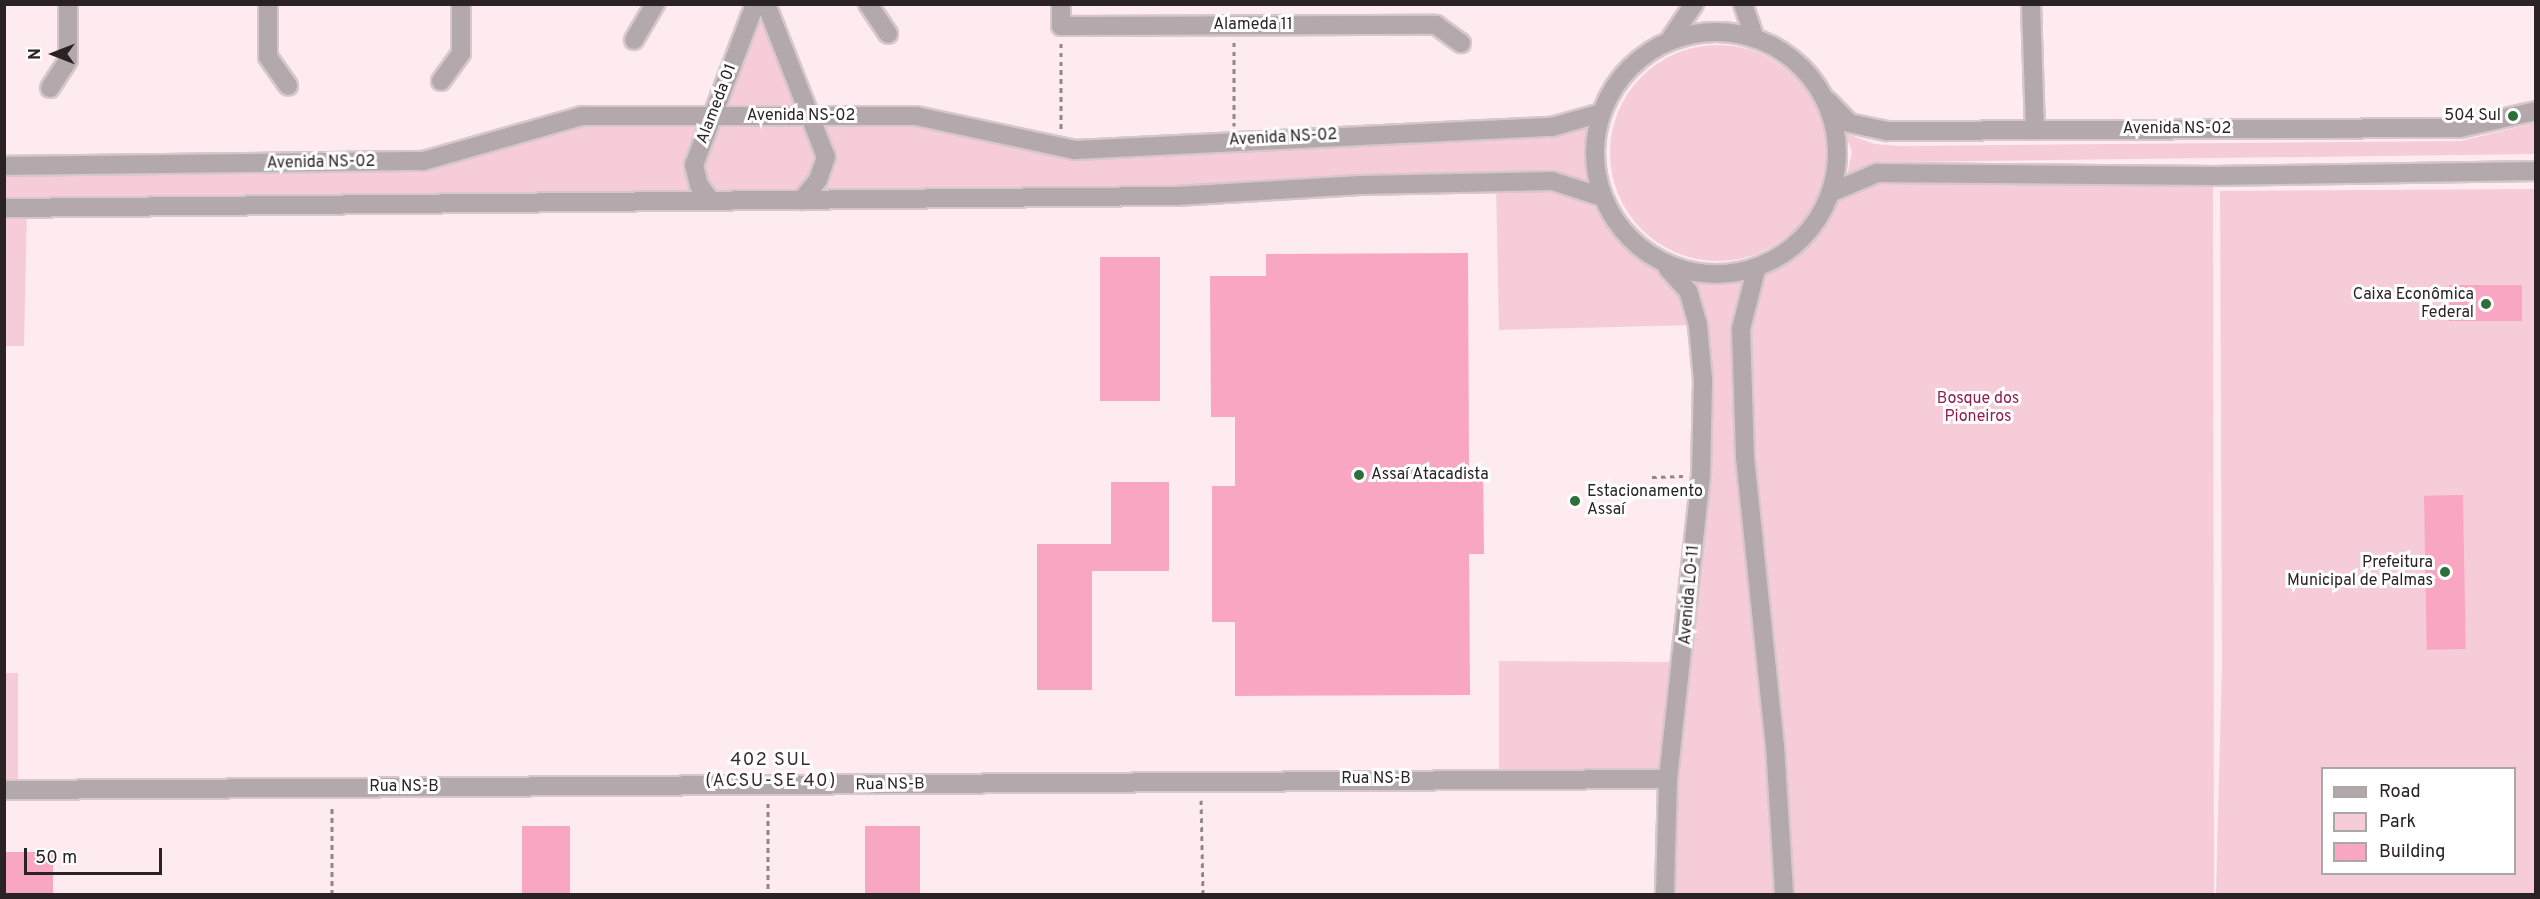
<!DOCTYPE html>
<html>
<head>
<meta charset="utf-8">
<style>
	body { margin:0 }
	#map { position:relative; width:2540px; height:899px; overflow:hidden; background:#fdebf0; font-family:Overpass,sans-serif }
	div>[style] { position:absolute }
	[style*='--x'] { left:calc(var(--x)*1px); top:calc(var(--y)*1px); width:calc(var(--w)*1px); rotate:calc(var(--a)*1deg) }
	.green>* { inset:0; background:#f5ccd8; transform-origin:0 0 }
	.round { border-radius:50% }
	.building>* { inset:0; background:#f8a6c1; transform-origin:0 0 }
	.path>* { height:3px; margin-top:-1.5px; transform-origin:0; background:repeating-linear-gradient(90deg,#93868a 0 4.5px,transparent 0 9px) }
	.roads { filter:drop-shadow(2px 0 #d7c7cb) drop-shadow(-2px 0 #d7c7cb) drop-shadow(0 2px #d7c7cb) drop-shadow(0 -2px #d7c7cb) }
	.minor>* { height:18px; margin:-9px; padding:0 9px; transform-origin:9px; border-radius:9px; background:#b3a9ac }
	.minor>.ring { margin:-9px; padding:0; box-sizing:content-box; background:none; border:18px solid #b3a9ac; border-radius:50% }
	.dots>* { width:16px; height:16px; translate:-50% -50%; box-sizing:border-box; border:3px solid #fff; border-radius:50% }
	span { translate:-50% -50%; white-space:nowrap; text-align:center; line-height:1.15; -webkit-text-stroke:6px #fff; paint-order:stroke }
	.street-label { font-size:16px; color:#2a2224 }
	.poi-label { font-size:16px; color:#2a2224 }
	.right { translate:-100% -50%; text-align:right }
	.left { translate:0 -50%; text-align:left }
	.park-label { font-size:16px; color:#911c52 }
	.neighbourhood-label { font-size:18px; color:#3a292f; letter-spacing:1.5px }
	.frame { position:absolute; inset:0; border:6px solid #2a2224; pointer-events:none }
	.legend { position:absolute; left:2321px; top:767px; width:195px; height:108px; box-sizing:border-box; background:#fff; border:2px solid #aaa7a7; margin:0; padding:8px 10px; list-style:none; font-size:18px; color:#2a2224 }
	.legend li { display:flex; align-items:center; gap:12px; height:30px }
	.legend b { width:30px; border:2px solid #aaa7a7 }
	.north { position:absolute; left:24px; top:24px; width:60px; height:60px; -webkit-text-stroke:4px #fff; paint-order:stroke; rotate:270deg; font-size:16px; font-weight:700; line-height:24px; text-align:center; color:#2a2224 }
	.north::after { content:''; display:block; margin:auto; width:21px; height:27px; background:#2a2224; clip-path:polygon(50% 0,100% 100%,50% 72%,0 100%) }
	.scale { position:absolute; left:24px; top:848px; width:138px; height:27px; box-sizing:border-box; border:3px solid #2a2224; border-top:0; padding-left:8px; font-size:18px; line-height:21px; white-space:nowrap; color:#2a2224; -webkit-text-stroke:4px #fff; paint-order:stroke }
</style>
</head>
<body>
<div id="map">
	<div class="green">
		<div style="clip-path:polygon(766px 4px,813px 116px,916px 116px,1075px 150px,1598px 114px,1599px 196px,1631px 240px,1668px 269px,1718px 274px,1756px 269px,1794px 246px,1835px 191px,1877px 173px,2213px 176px,2214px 894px,1665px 894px,1668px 779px,1499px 779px,1499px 661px,1682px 662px,1701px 476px,1697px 325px,1499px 330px,1496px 184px,27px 208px,24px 346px,5px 346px,4px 166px,423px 161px,582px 116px,712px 116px,755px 5px)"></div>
		<div class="round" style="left:1610px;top:45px;width:216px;height:216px"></div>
		<div style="clip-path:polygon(2535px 123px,2536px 154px,1900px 162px,1872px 166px,1846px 180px,1852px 152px,1845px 133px,1874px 144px,1902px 146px,2461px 141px)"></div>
		<div style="clip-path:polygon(evenodd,2535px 189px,2535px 894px,2216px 894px,2222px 665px,2220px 191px,2535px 189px,2322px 768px,2514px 768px,2514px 874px,2322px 874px,2322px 768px)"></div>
		<div style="left:4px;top:673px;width:14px;height:117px"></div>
	</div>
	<div class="building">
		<div style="clip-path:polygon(1468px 253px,1469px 470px,1483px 470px,1484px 554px,1469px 554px,1470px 695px,1235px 696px,1235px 622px,1212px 622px,1212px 486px,1235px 486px,1235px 417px,1211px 417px,1210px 276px,1266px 276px,1266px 254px)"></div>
		<div style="left:1100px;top:257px;width:60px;height:144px"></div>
		<div style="left:2522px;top:285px;width:36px;height:73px;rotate:90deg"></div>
		<div style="clip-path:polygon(1111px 482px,1169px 482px,1169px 571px,1092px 571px,1092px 690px,1037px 690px,1037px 544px,1111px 544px)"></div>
		<div style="left:2463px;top:495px;width:154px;height:39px;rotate:89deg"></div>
		<div style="left:522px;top:826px;width:48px;height:68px"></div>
		<div style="left:865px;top:826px;width:55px;height:68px"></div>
		<div style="left:53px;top:852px;width:42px;height:49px;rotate:90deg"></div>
	</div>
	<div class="path">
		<div style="--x:1234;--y:42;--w:84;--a:90"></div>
		<div style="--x:1061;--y:43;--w:86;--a:90"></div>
		<div style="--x:1652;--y:477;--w:31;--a:-2"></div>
		<div style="--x:1201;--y:800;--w:94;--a:88.8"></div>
		<div style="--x:768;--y:803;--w:91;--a:90"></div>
		<div style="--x:332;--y:894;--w:88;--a:-90"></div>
	</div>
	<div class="roads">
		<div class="minor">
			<div style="--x:268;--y:4;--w:53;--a:90"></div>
			<div style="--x:268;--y:57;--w:35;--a:55"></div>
			<div style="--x:766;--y:4;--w:164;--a:68.6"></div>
			<div style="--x:826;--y:157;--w:24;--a:109"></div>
			<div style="--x:818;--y:180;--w:26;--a:129"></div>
			<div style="--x:868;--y:4;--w:36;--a:56"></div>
			<div style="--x:1061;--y:4;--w:22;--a:90"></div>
			<div style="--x:1061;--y:26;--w:375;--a:-0.2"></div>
			<div style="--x:1436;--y:25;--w:31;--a:36"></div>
			<div style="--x:1743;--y:4;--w:31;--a:71"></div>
			<div style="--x:2031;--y:4;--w:126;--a:88.2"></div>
			<div class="ring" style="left:1595px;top:32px;width:224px;height:224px"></div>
			<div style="--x:634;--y:40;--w:42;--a:-59.7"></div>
			<div style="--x:1669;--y:41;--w:45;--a:-56"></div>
			<div style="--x:441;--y:81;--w:34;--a:-54"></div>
			<div style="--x:461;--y:53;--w:49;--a:-90"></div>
			<div style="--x:50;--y:88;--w:33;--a:-57"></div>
			<div style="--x:68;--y:60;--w:56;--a:-90"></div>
			<div style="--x:1828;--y:101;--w:30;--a:46"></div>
			<div style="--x:1849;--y:123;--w:39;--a:12"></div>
			<div style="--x:1887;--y:131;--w:573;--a:-0.3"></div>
			<div style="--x:2460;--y:128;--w:78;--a:-12.6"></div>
			<div style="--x:4;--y:166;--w:420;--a:-0.7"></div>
			<div style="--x:424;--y:161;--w:164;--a:-15.9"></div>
			<div style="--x:582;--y:116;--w:334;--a:0"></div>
			<div style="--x:916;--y:116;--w:163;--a:12.1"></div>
			<div style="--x:1075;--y:150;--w:478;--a:-2.8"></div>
			<div style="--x:1552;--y:127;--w:48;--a:-15.8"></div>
			<div style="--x:1835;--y:191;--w:46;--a:-23.2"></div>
			<div style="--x:1877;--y:173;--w:336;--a:0.5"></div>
			<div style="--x:2213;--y:176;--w:323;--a:-0.9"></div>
			<div style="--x:711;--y:201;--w:20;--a:-127"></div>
			<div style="--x:699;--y:185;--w:21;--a:-104"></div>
			<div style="--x:694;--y:165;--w:172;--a:-69.2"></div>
			<div style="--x:4;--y:208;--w:1172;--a:-0.59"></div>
			<div style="--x:1176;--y:196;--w:185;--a:-3.4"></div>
			<div style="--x:1361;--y:185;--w:191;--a:-1.2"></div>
			<div style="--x:1552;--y:181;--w:49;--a:17.7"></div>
			<div style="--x:1756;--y:270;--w:61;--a:104.3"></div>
			<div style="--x:1741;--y:329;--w:128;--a:88.2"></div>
			<div style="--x:1745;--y:457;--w:290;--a:84.1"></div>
			<div style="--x:1775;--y:745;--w:149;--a:86.5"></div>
			<div style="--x:4;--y:790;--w:1664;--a:-0.38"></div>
			<div style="--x:1665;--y:894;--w:115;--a:-88.5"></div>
			<div style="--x:1668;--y:779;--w:305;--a:-83.8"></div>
			<div style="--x:1701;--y:476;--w:96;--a:-88.8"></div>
			<div style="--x:1703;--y:380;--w:55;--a:-95.2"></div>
			<div style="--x:1698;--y:325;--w:35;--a:-106"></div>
			<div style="--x:1688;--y:291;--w:30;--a:-132"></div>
		</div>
	</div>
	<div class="dots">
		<div style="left:2513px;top:116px;background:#2b6f3a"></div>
		<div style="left:2486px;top:304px;background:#2b6f3a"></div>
		<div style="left:1359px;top:475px;background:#2b6f3a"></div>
		<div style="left:1575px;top:501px;background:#2b6f3a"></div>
		<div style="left:2445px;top:572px;background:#2b6f3a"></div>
	</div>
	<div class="street-label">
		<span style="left:1253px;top:25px">Alameda 11</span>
		<span style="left:717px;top:104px;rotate:-69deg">Alameda 01</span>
		<span style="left:801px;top:116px">Avenida NS-02</span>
		<span style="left:2177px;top:129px">Avenida NS-02</span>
		<span style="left:1283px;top:138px;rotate:-3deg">Avenida NS-02</span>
		<span style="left:321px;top:163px;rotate:-1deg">Avenida NS-02</span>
		<span style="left:1690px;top:595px;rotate:-85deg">Avenida LO-11</span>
		<span style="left:1376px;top:779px">Rua NS-B</span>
		<span style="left:890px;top:785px;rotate:-1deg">Rua NS-B</span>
		<span style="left:404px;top:787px">Rua NS-B</span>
	</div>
	<div class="poi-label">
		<span class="right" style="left:2501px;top:116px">504 Sul</span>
		<span class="right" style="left:2474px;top:304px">Caixa Econômica<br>Federal</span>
		<span class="left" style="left:1371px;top:475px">Assaí Atacadista</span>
		<span class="left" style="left:1587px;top:501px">Estacionamento<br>Assaí</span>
		<span class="right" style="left:2433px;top:572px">Prefeitura<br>Municipal de Palmas</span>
	</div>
	<div class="park-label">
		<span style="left:1978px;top:408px">Bosque dos<br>Pioneiros</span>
	</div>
	<div class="neighbourhood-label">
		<span style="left:771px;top:772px">402 SUL<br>(ACSU-SE 40)</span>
	</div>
	<div class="frame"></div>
	<ul class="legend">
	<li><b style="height:8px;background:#b3a9ac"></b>Road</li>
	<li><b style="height:16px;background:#f5ccd8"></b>Park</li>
	<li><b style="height:16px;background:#f8a6c1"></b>Building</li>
	</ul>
	<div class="north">N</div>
	<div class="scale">50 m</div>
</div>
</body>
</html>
